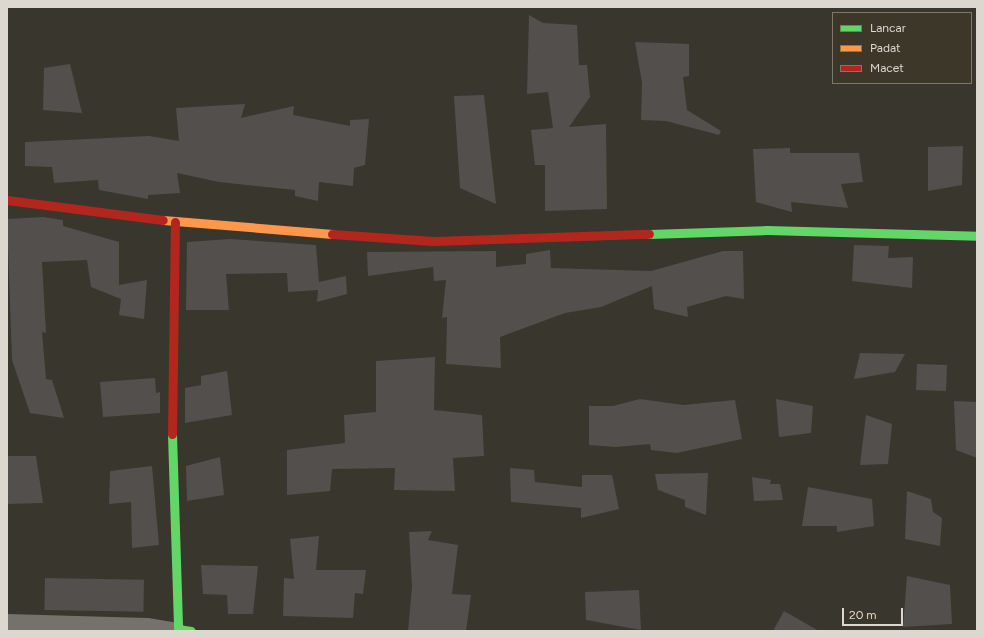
<!DOCTYPE html>
<html>
<head>
<meta charset="utf-8">
<style>
	body { margin:0 }
	#map { position:relative; width:984px; height:638px; overflow:hidden; background:#39362e; font-family:Figtree,sans-serif }
	div>[style] { position:absolute }
	[style*='--x'] { left:calc(var(--x)*1px); top:calc(var(--y)*1px); width:calc(var(--w)*1px); rotate:calc(var(--a)*1deg) }
	.building>* { inset:0; background:#524f4d; transform-origin:0 0 }
	.street>* { height:16px; margin:-8px; padding:0 8px; transform-origin:8px; border-radius:8px; background:#74726b }
	.fast>* { height:9px; margin:-4.5px; padding:0 4.5px; transform-origin:4.5px; border-radius:4.5px; background:#63d668 }
	.slow>* { height:9px; margin:-4.5px; padding:0 4.5px; transform-origin:4.5px; border-radius:4.5px; background:#ff974d }
	.jam>* { height:9px; margin:-4.5px; padding:0 4.5px; transform-origin:4.5px; border-radius:4.5px; background:#b3261e }
	span { translate:-50% -50%; white-space:nowrap; text-align:center; line-height:1.15; -webkit-text-stroke:3px #3d372a; paint-order:stroke }
	.frame { position:absolute; inset:0; border:8px solid #dcd8cf; pointer-events:none }
	.legend { position:absolute; left:832px; top:12px; width:140px; height:72px; box-sizing:border-box; background:#3d372a; border:1px solid #7d776c; margin:0; padding:5px 7px; list-style:none; font-size:12px; color:#dcd8cf }
	.legend li { display:flex; align-items:center; gap:8px; height:20px }
	.legend b { width:20px; border:1px solid #7d776c }
	.scale { position:absolute; left:842px; top:608px; width:61px; height:18px; box-sizing:border-box; border:2px solid #dcd8cf; border-top:0; padding-left:5px; font-size:12px; line-height:14px; white-space:nowrap; color:#dcd8cf; -webkit-text-stroke:3px #3d372a; paint-order:stroke }
</style>
</head>
<body>
<div id="map">
	<div class="building">
		<div style="clip-path:polygon(529px 15px,543px 23px,577px 25px,579px 65px,587px 65px,590px 97px,569px 127px,606px 124px,607px 209px,545px 211px,545px 165px,535px 165px,531px 130px,553px 128px,548px 92px,527px 94px)"></div>
		<div style="clip-path:polygon(635px 42px,689px 44px,689px 76px,683px 77px,687px 110px,721px 131px,719px 135px,666px 121px,641px 120px,642px 83px)"></div>
		<div style="clip-path:polygon(70px 64px,82px 113px,43px 110px,44px 68px)"></div>
		<div style="clip-path:polygon(484px 95px,496px 204px,460px 188px,454px 96px)"></div>
		<div style="clip-path:polygon(245px 104px,241px 118px,294px 106px,293px 115px,350px 126px,350px 120px,369px 119px,365px 165px,354px 168px,353px 186px,319px 182px,318px 201px,295px 196px,295px 190px,219px 182px,177px 173px,180px 193px,148px 195px,148px 199px,99px 190px,98px 180px,54px 183px,52px 167px,25px 166px,25px 142px,149px 136px,179px 141px,176px 108px)"></div>
		<div style="clip-path:polygon(963px 146px,962px 185px,928px 191px,928px 147px)"></div>
		<div style="clip-path:polygon(790px 148px,790px 153px,859px 153px,863px 182px,841px 184px,848px 208px,791px 202px,792px 212px,756px 202px,753px 149px)"></div>
		<div style="clip-path:polygon(43px 217px,63px 220px,63px 226px,119px 242px,119px 285px,147px 280px,144px 319px,119px 315px,121px 299px,91px 287px,87px 260px,42px 262px,46px 333px,42px 332px,46px 379px,52px 380px,64px 418px,30px 413px,12px 360px,7px 219px)"></div>
		<div style="clip-path:polygon(230px 239px,316px 245px,319px 282px,346px 276px,347px 294px,317px 302px,318px 290px,288px 292px,287px 273px,226px 274px,229px 310px,186px 310px,187px 242px)"></div>
		<div style="clip-path:polygon(854px 245px,889px 246px,888px 258px,913px 257px,912px 288px,852px 281px)"></div>
		<div style="clip-path:polygon(550px 250px,551px 268px,651px 271px,723px 251px,743px 251px,744px 299px,726px 296px,687px 307px,688px 317px,654px 309px,652px 286px,601px 307px,565px 313px,500px 337px,501px 368px,446px 364px,447px 317px,442px 318px,446px 280px,434px 281px,433px 267px,368px 276px,367px 252px,496px 251px,496px 267px,526px 264px,526px 254px)"></div>
		<div style="clip-path:polygon(860px 353px,905px 354px,895px 372px,854px 379px)"></div>
		<div style="clip-path:polygon(435px 357px,434px 410px,482px 415px,484px 456px,453px 458px,455px 491px,394px 490px,395px 468px,332px 469px,330px 491px,287px 495px,287px 450px,345px 443px,344px 415px,376px 412px,376px 361px)"></div>
		<div style="left:917px;top:364px;width:30px;height:26px;rotate:2deg"></div>
		<div style="clip-path:polygon(227px 371px,232px 415px,185px 423px,185px 388px,201px 385px,201px 376px)"></div>
		<div style="clip-path:polygon(155px 378px,156px 393px,160px 392px,160px 413px,103px 417px,100px 382px)"></div>
		<div style="clip-path:polygon(640px 399px,683px 405px,735px 400px,742px 439px,677px 453px,651px 450px,650px 444px,616px 447px,589px 445px,589px 406px,613px 406px)"></div>
		<div style="clip-path:polygon(776px 399px,813px 406px,811px 433px,779px 437px)"></div>
		<div style="clip-path:polygon(954px 401px,977px 402px,977px 458px,956px 450px)"></div>
		<div style="clip-path:polygon(866px 415px,892px 424px,888px 464px,860px 465px)"></div>
		<div style="clip-path:polygon(7px 456px,36px 456px,43px 503px,7px 504px)"></div>
		<div style="clip-path:polygon(220px 457px,224px 495px,187px 501px,186px 466px)"></div>
		<div style="clip-path:polygon(152px 466px,159px 545px,132px 548px,131px 502px,109px 504px,110px 471px)"></div>
		<div style="clip-path:polygon(510px 468px,534px 470px,535px 482px,582px 487px,582px 475px,612px 475px,619px 509px,581px 518px,581px 508px,511px 502px)"></div>
		<div style="clip-path:polygon(708px 473px,706px 515px,685px 507px,685px 500px,658px 490px,655px 474px)"></div>
		<div style="clip-path:polygon(752px 477px,771px 480px,770px 484px,780px 484px,783px 500px,754px 501px)"></div>
		<div style="clip-path:polygon(808px 487px,872px 499px,874px 526px,837px 532px,837px 526px,802px 526px)"></div>
		<div style="clip-path:polygon(907px 491px,931px 499px,933px 512px,942px 518px,940px 546px,905px 539px)"></div>
		<div style="clip-path:polygon(432px 531px,428px 540px,458px 545px,452px 594px,471px 595px,466px 631px,408px 631px,412px 587px,409px 532px)"></div>
		<div style="clip-path:polygon(319px 536px,316px 570px,366px 570px,363px 594px,355px 593px,353px 618px,283px 616px,284px 578px,294px 579px,290px 539px)"></div>
		<div style="clip-path:polygon(201px 565px,258px 566px,253px 614px,228px 614px,227px 595px,203px 594px)"></div>
		<div style="clip-path:polygon(907px 576px,950px 585px,952px 624px,903px 627px)"></div>
		<div style="left:45px;top:578px;width:99px;height:32px;rotate:1deg"></div>
		<div style="clip-path:polygon(639px 590px,641px 630px,586px 620px,585px 592px)"></div>
		<div style="clip-path:polygon(784px 611px,819px 631px,773px 631px)"></div>
	</div>
	<div class="street">
		<div style="--x:7;--y:622;--w:140;--a:1.6"></div>
		<div style="--x:147;--y:626;--w:31;--a:9"></div>
	</div>
	<div class="fast">
		<div style="--x:649;--y:234;--w:118;--a:-1.9"></div>
		<div style="--x:767;--y:230;--w:210;--a:1.6"></div>
		<div style="--x:172;--y:434;--w:195;--a:88.2"></div>
		<div style="--x:178;--y:629;--w:13;--a:9"></div>
	</div>
	<div class="slow">
		<div style="--x:163;--y:220;--w:170;--a:4.7"></div>
	</div>
	<div class="jam">
		<div style="--x:7;--y:200;--w:157;--a:7.3"></div>
		<div style="--x:332;--y:234;--w:101;--a:4"></div>
		<div style="--x:433;--y:241;--w:216;--a:-1.9"></div>
		<div style="--x:172;--y:434;--w:212;--a:-89.2"></div>
	</div>
	<div class="frame"></div>
	<ul class="legend">
	<li><b style="height:5px;background:#63d668"></b>Lancar</li>
	<li><b style="height:5px;background:#ff974d"></b>Padat</li>
	<li><b style="height:5px;background:#b3261e"></b>Macet</li>
	</ul>
	<div class="scale">20 m</div>
</div>
</body>
</html>
